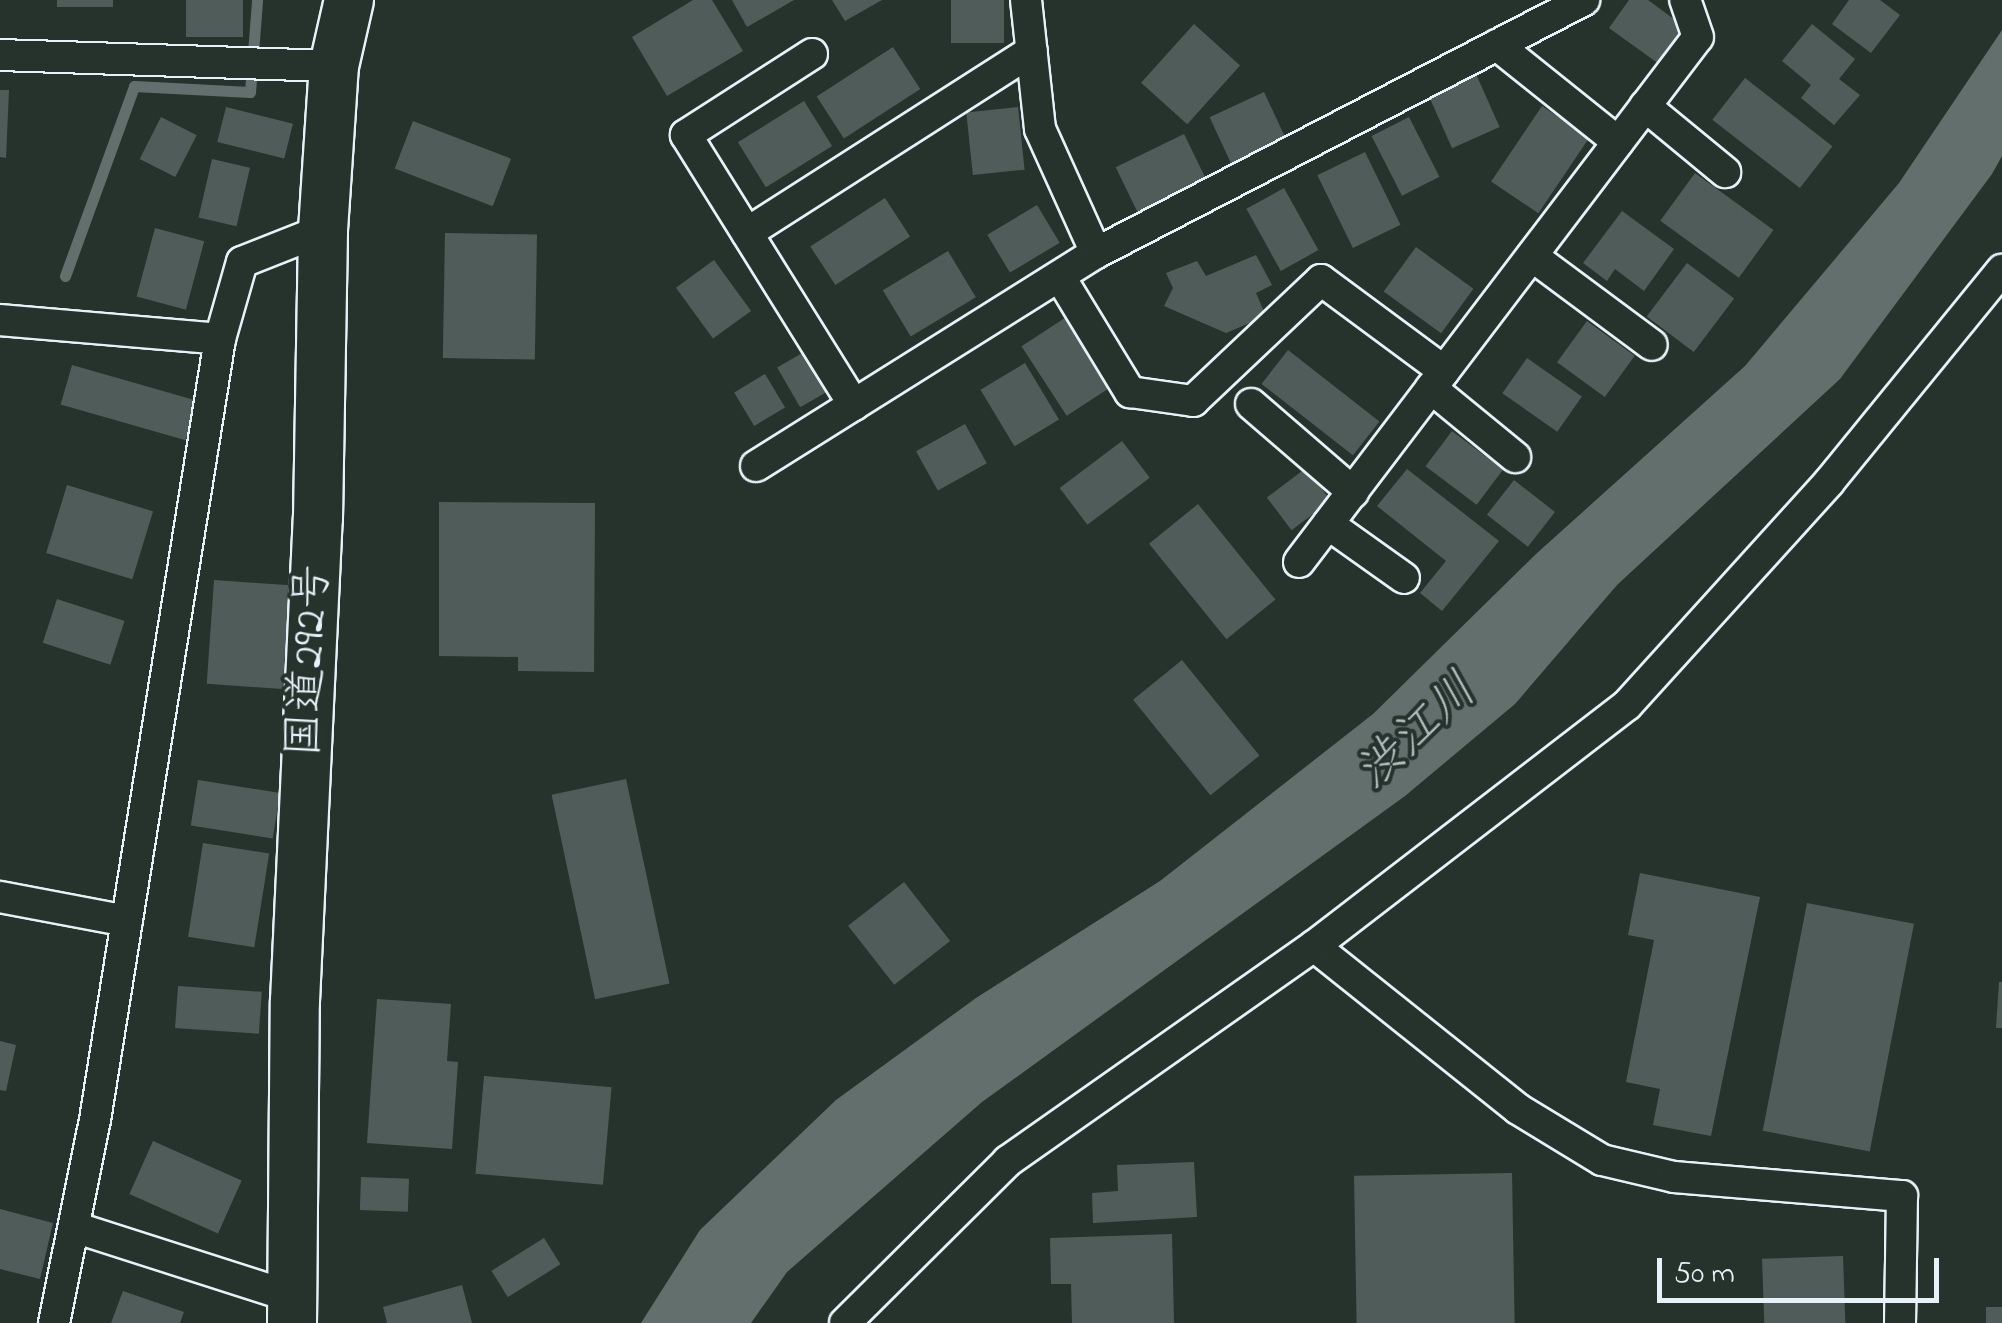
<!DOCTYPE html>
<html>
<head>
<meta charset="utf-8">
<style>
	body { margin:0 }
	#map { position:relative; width:2002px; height:1323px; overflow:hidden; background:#26332d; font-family:"Indie Flower","Klee One",sans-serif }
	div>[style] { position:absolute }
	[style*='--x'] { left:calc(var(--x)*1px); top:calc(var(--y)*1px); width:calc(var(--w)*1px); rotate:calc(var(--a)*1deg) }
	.water>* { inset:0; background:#636f6d }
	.stream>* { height:11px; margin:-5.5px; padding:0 5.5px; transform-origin:5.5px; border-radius:5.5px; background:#636f6d }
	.building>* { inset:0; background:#505c59; transform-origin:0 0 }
	.roads { filter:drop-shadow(2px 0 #e8f1f8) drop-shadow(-2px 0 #e8f1f8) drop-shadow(0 2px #e8f1f8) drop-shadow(0 -2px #e8f1f8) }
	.minor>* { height:30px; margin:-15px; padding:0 15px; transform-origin:15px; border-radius:15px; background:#26332d }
	.trunk>* { height:48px; margin:-24px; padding:0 24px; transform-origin:24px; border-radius:24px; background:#26332d }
	span { translate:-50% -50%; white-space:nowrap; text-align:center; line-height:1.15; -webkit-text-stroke:8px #26332d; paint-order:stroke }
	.street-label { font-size:45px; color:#e8f1f8 }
	.water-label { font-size:48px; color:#b3bdc0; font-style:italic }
	.scale { position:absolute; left:1657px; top:1258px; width:282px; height:45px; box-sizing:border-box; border:5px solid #e8f1f8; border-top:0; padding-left:12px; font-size:30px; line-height:35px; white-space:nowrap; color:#e8f1f8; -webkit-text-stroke:8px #26332d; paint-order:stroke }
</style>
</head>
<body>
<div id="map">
	<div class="water">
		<div style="clip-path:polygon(2002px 30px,2002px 156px,1992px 174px,1840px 379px,1617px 585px,1515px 704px,1405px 796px,982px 1102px,787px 1272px,751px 1323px,641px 1323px,700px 1230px,836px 1100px,976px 998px,1160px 881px,1373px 714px,1536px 554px,1745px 366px,1899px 183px)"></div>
	</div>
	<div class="stream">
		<div style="--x:65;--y:276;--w:202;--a:-70"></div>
		<div style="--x:134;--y:86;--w:116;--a:3"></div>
		<div style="--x:250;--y:92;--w:92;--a:-85.6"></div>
	</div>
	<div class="building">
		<div style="left:57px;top:0;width:56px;height:7px"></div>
		<div style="left:186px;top:0;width:57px;height:37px"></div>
		<div style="clip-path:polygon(693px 0,712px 0,743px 51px,667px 96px,632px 37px)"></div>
		<div style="clip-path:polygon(732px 0,794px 0,747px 27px)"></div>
		<div style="clip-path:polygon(832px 0,882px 0,845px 21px)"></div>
		<div style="left:951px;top:0;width:53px;height:43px"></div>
		<div style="clip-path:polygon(1629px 0,1648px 0,1686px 28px,1659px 64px,1609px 28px)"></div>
		<div style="clip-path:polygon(1849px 0,1880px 0,1900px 15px,1871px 53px,1832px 24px)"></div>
		<div style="left:1194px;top:24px;width:62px;height:79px;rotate:42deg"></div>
		<div style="clip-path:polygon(1812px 24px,1855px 59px,1839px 79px,1860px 95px,1834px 125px,1801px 98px,1811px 85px,1782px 61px)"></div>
		<div style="left:893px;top:47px;width:50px;height:91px;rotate:57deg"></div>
		<div style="left:1476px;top:74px;width:58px;height:52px;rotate:66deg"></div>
		<div style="left:1745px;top:78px;width:111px;height:53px;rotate:38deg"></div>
		<div style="clip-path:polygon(0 90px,9px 90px,6px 158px,0 157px)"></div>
		<div style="left:1264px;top:92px;width:55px;height:60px;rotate:65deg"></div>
		<div style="left:804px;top:101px;width:53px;height:78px;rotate:58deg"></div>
		<div style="left:1542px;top:106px;width:57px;height:91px;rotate:34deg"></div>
		<div style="left:226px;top:107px;width:69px;height:36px;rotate:14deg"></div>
		<div style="left:1018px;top:107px;width:63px;height:52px;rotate:84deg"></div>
		<div style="left:161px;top:117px;width:40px;height:47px;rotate:27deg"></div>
		<div style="left:1409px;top:117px;width:67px;height:42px;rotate:63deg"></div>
		<div style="left:413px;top:121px;width:105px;height:51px;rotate:21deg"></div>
		<div style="left:1184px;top:134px;width:57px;height:76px;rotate:64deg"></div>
		<div style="left:1365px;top:152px;width:81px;height:53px;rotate:64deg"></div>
		<div style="left:212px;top:159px;width:39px;height:60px;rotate:13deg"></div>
		<div style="left:1695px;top:173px;width:97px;height:59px;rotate:36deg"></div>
		<div style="left:1284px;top:188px;width:71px;height:43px;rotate:61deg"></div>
		<div style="left:885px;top:198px;width:46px;height:89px;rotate:57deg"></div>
		<div style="left:1037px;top:205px;width:44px;height:58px;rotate:59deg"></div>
		<div style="clip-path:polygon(1622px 211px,1674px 249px,1644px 291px,1615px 269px,1607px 281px,1583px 263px)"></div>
		<div style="left:155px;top:228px;width:51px;height:71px;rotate:15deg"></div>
		<div style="left:445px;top:233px;width:92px;height:125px;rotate:1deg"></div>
		<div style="left:1416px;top:247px;width:71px;height:55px;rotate:36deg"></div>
		<div style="left:948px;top:251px;width:54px;height:76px;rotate:59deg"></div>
		<div style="clip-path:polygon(1256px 255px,1272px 285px,1256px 293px,1266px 316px,1226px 333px,1164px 306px,1173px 288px,1166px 273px,1197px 261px,1206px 276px)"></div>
		<div style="left:714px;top:260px;width:63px;height:47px;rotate:54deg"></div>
		<div style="left:1687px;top:263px;width:59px;height:67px;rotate:37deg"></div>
		<div style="left:1071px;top:314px;width:83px;height:59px;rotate:57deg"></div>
		<div style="left:1587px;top:321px;width:59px;height:51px;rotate:36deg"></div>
		<div style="left:1288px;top:350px;width:116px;height:43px;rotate:38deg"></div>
		<div style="left:804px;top:352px;width:46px;height:31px;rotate:60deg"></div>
		<div style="left:1527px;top:358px;width:67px;height:43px;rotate:35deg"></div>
		<div style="left:1025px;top:363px;width:66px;height:52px;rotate:59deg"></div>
		<div style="left:72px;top:365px;width:130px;height:41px;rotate:16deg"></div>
		<div style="left:765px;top:374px;width:39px;height:36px;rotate:59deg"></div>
		<div style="left:965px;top:424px;width:45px;height:56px;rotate:61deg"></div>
		<div style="left:1452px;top:431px;width:64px;height:44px;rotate:37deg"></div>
		<div style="left:1122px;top:441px;width:46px;height:78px;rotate:53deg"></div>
		<div style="left:1306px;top:468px;width:41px;height:49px;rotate:53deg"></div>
		<div style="clip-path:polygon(1407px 469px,1499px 541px,1442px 611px,1420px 593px,1446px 561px,1377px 506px)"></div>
		<div style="left:1514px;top:480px;width:52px;height:44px;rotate:38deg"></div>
		<div style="left:67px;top:485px;width:90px;height:71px;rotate:17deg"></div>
		<div style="clip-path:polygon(439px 502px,595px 503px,594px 672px,518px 671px,518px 657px,439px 656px)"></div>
		<div style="left:1198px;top:504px;width:123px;height:63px;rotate:51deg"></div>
		<div style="left:214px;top:580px;width:76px;height:104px;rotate:4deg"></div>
		<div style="left:57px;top:599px;width:71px;height:46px;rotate:18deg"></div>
		<div style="left:1182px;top:660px;width:123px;height:63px;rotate:51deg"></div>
		<div style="left:626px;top:779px;width:209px;height:76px;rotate:78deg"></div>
		<div style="left:198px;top:780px;width:83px;height:46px;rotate:9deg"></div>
		<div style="left:203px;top:843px;width:67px;height:95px;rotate:9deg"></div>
		<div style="clip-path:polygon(1640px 873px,1760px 897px,1711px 1136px,1653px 1125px,1660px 1089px,1626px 1082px,1654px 940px,1628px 935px)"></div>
		<div style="left:904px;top:882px;width:75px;height:71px;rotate:52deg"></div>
		<div style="left:1807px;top:903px;width:109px;height:232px;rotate:11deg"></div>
		<div style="clip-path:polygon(1999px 982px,2002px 982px,2002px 1028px,1996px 1028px)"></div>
		<div style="left:178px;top:986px;width:84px;height:42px;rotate:4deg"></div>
		<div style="clip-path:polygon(377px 999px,451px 1004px,447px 1061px,458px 1062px,452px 1149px,367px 1143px)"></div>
		<div style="clip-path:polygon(0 1041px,16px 1045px,6px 1091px,0 1090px)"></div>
		<div style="left:484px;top:1076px;width:128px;height:98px;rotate:5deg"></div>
		<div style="left:153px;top:1141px;width:97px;height:58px;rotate:24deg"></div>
		<div style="clip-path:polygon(1194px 1162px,1197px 1217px,1093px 1223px,1092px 1193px,1118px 1191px,1117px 1165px)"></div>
		<div style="left:1512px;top:1173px;width:150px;height:158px;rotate:89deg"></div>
		<div style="left:361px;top:1177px;width:48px;height:33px;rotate:2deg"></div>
		<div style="clip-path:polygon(0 1209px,53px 1223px,40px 1279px,0 1269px)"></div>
		<div style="clip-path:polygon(1172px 1234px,1174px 1323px,1072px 1323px,1071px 1284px,1051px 1284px,1050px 1238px)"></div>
		<div style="left:544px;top:1238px;width:31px;height:62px;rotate:58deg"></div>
		<div style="left:1843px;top:1256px;width:67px;height:81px;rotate:88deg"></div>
		<div style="clip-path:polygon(462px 1285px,472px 1323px,387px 1323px,383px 1307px)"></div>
		<div style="clip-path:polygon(123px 1291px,184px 1312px,180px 1323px,111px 1323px)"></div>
		<div style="left:1986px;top:1307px;width:16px;height:16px"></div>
	</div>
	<div class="roads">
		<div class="minor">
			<div style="--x:1026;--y:0;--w:130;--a:83.8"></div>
			<div style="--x:1040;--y:129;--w:136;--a:65.7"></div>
			<div style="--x:1497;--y:45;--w:155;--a:38.7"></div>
			<div style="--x:812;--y:54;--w:150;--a:147.3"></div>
			<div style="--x:686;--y:135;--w:318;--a:58.1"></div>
			<div style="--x:0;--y:55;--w:334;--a:1.9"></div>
			<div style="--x:1645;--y:106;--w:104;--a:39.5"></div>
			<div style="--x:747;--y:233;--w:338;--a:-32.6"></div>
			<div style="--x:1532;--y:256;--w:149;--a:36.6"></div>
			<div style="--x:1060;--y:277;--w:135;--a:58.7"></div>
			<div style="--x:1130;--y:392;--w:64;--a:8.1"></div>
			<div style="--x:1193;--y:401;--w:176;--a:-43.4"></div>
			<div style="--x:1321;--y:280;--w:153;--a:36.5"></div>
			<div style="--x:0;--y:320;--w:221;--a:4.9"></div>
			<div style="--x:1431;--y:388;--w:109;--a:39.4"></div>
			<div style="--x:1251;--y:404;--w:135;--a:40.8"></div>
			<div style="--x:756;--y:466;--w:401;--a:-32.1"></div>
			<div style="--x:1096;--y:253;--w:550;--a:-27.4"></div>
			<div style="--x:1328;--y:524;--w:93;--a:35.4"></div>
			<div style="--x:1299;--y:562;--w:659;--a:-52.77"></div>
			<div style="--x:1698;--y:37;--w:39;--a:-109"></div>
			<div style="--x:0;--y:897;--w:129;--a:10.7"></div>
			<div style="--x:1314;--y:946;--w:261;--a:38.6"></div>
			<div style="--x:1518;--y:1109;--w:98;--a:31.3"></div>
			<div style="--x:1602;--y:1160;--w:74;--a:13.3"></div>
			<div style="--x:1674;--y:1177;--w:229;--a:4.8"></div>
			<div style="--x:1902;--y:1196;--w:127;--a:90.9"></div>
			<div style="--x:74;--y:1227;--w:229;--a:17.8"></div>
			<div style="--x:54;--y:1323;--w:207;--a:-78.6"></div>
			<div style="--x:95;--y:1120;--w:791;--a:-80.91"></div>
			<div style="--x:220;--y:339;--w:80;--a:-74.1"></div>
			<div style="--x:242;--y:262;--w:87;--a:-21.6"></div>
			<div style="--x:845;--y:1323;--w:230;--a:-44.8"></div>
			<div style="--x:1008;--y:1161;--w:374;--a:-35.1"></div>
			<div style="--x:1314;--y:946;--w:395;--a:-37.6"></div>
			<div style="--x:1627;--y:705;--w:301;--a:-47.8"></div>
			<div style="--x:1829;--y:482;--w:274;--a:-50.8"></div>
		</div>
		<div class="trunk">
			<div style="--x:292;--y:1323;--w:322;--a:-89.5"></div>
			<div style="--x:295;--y:1001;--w:484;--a:-87.3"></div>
			<div style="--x:318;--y:518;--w:288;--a:-89"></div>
			<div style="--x:323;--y:230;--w:164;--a:-86.2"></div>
			<div style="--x:334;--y:66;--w:68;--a:-77.2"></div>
		</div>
	</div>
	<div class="street-label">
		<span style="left:311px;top:661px;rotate:-87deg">国道292号</span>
	</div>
	<div class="water-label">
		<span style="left:1418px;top:733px;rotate:-43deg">渋江川</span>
	</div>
	<div class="scale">50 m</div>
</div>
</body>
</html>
